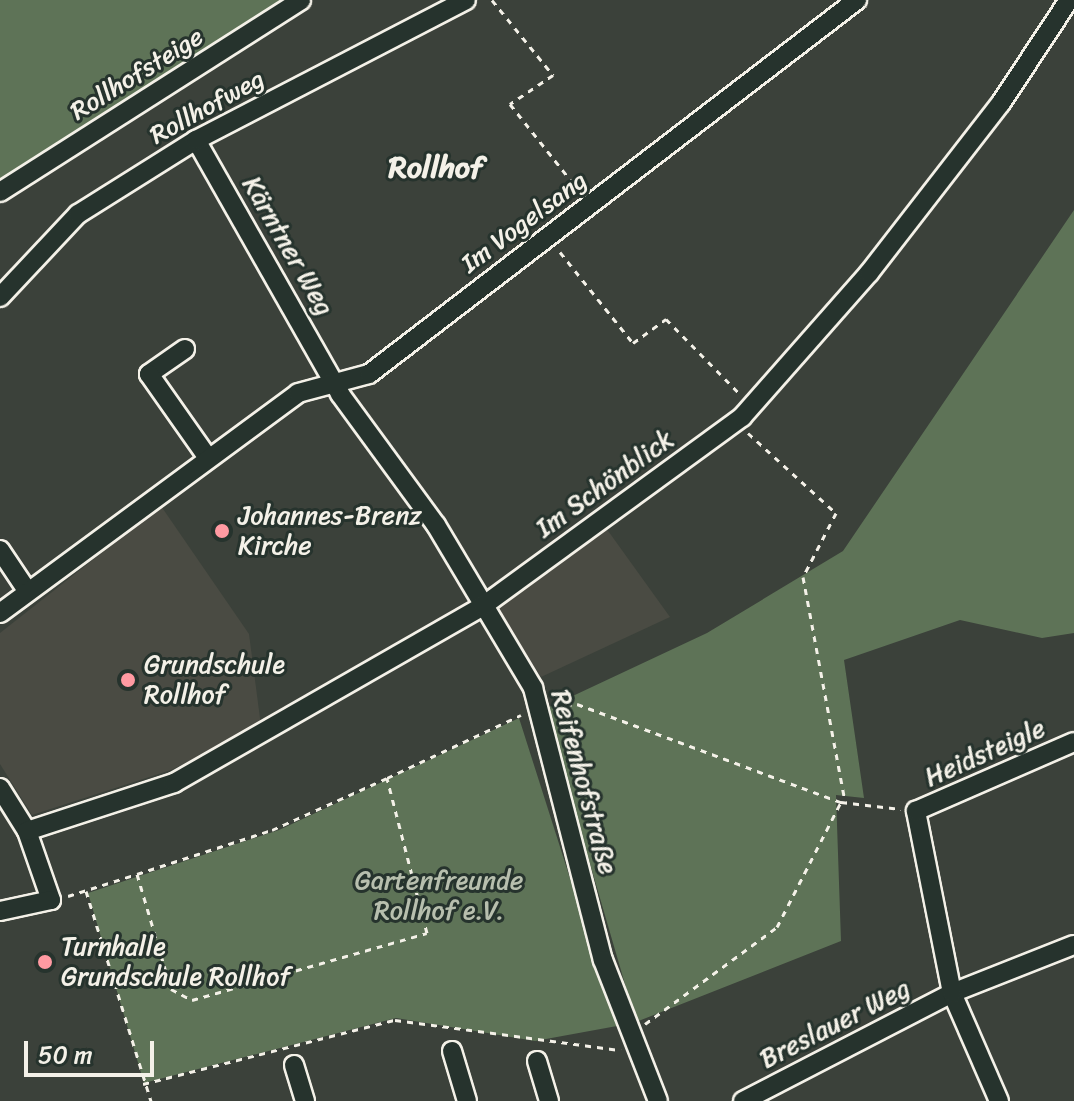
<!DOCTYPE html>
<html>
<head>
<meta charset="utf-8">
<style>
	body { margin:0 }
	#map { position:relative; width:1074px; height:1101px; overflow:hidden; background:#3b413a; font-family:Sriracha,sans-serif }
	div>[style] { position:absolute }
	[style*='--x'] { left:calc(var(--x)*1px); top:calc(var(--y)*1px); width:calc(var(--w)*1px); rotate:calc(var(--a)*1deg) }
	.built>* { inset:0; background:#4a4b43 }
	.green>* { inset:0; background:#5e7357 }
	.path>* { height:3px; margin-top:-1.5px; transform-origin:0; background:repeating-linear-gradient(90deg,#f4f1e8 0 6px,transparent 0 12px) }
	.roads { filter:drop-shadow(2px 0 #f4f1e8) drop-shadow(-2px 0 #f4f1e8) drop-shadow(0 2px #f4f1e8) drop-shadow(0 -2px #f4f1e8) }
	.minor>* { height:18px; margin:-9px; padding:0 9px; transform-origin:9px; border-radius:9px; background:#26332d }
	.dots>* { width:22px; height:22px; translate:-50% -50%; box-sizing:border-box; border:4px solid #26332d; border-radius:50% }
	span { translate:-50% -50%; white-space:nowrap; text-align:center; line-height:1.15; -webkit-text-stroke:6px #26332d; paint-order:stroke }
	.street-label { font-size:26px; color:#f4f1e8 }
	.poi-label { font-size:26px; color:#f4f1e8 }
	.left { translate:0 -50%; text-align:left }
	.park-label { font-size:26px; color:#b8bfae }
	.quarter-label { font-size:30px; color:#f4f1e8; font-weight:700 }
	.scale { position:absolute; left:24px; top:1041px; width:130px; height:36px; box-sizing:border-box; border:4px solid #f4f1e8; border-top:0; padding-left:10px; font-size:24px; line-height:28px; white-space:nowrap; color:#f4f1e8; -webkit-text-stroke:6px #26332d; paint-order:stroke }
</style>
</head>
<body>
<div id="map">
	<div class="built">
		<div style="clip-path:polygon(161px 506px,249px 634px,261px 726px,171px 770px,32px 815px,0 764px,0 633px)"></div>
		<div style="clip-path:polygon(606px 528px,670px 617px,541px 677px,495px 605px)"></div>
	</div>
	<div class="green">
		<div style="clip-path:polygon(0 0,290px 0,0 179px)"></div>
		<div style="clip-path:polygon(1074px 210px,1074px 633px,1042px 638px,960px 620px,844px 660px,864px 798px,836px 795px,841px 941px,636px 1022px,545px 709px,707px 633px,843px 551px)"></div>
		<div style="clip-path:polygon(519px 718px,617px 1026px,535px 1041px,396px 1018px,144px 1083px,88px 893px,279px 830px)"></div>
	</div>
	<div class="path">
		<div style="--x:492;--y:0;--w:97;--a:50.9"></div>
		<div style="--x:553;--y:75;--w:52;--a:146"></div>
		<div style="--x:510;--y:104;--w:112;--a:51.5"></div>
		<div style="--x:560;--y:252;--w:117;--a:51.3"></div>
		<div style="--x:633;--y:343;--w:41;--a:-36"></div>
		<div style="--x:666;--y:319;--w:107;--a:45.4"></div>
		<div style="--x:748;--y:433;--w:119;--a:42.3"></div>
		<div style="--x:836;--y:513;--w:72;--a:117.3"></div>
		<div style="--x:803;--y:577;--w:229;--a:79.4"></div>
		<div style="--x:554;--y:705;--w:23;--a:-2"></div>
		<div style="--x:577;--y:704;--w:282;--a:20.4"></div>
		<div style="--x:841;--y:802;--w:60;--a:6.7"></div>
		<div style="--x:137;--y:874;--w:142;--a:-18.1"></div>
		<div style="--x:272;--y:830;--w:126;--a:-24.3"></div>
		<div style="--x:86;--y:891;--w:220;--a:72.8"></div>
		<div style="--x:68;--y:896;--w:72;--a:-17.7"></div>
		<div style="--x:137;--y:874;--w:120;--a:73.5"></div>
		<div style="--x:171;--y:989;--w:24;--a:28"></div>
		<div style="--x:192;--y:1000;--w:244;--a:-15.9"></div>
		<div style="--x:427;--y:933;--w:160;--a:-104.5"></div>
		<div style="--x:387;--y:778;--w:148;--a:-25.2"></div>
		<div style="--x:645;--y:1024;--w:164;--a:-36.3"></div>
		<div style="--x:777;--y:927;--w:140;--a:-62.9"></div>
		<div style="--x:143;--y:1084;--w:260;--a:-14.3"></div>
		<div style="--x:395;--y:1020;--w:228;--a:7.6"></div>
	</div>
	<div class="roads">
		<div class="minor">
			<div style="--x:196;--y:140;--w:292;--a:60.4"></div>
			<div style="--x:340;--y:394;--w:162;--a:53.8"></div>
			<div style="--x:436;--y:525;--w:190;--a:59.2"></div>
			<div style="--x:533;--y:688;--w:281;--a:75.6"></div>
			<div style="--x:603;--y:960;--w:151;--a:68.7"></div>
			<div style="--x:0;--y:192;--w:357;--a:-32.5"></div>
			<div style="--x:0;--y:297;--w:114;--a:-46.8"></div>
			<div style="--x:78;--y:214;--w:139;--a:-32.1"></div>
			<div style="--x:196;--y:140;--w:304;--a:-27.4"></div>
			<div style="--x:185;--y:349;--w:44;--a:145.2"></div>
			<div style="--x:149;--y:374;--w:103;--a:54.9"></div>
			<div style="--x:0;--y:550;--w:50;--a:56.3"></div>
			<div style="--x:0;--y:613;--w:370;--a:-36.4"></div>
			<div style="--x:298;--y:393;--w:73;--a:-15"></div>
			<div style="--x:369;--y:374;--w:615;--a:-37.47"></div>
			<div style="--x:0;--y:788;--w:51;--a:57.9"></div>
			<div style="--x:27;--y:831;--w:73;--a:70.8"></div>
			<div style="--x:51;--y:900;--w:52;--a:167.8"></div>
			<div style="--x:27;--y:831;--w:155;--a:-18.1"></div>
			<div style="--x:174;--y:783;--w:356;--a:-29.8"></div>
			<div style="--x:483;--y:606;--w:321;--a:-36.1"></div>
			<div style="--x:742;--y:417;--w:192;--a:-48.6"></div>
			<div style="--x:869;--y:273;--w:215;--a:-52.2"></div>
			<div style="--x:1001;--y:103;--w:123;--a:-56.6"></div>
			<div style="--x:452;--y:1051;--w:52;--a:73.3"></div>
			<div style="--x:537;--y:1061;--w:42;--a:73.3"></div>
			<div style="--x:294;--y:1065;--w:38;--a:73"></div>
			<div style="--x:743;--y:1101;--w:235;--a:-27.3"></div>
			<div style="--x:952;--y:993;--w:131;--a:-21.5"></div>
			<div style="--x:999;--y:1101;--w:118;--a:-113.5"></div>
			<div style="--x:952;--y:993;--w:186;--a:-101.2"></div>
			<div style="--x:916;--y:811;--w:172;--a:-23.6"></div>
		</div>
	</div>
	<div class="dots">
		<div style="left:222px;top:531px;background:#ff9aa2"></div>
		<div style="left:128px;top:680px;background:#ff9aa2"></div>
		<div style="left:45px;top:962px;background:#ff9aa2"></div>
	</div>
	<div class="street-label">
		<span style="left:137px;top:74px;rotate:-32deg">Rollhofsteige</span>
		<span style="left:207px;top:107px;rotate:-29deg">Rollhofweg</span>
		<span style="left:524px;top:222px;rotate:-37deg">Im Vogelsang</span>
		<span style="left:288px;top:246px;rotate:60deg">Kärntner Weg</span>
		<span style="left:605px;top:484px;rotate:-36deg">Im Schönblick</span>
		<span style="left:985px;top:753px;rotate:-24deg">Heidsteigle</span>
		<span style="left:584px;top:782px;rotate:75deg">Reifenhofstraße</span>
		<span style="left:835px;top:1024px;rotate:-27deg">Breslauer Weg</span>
	</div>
	<div class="poi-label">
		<span class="left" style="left:238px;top:531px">Johannes-Brenz<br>Kirche</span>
		<span class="left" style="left:144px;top:680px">Grundschule<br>Rollhof</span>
		<span class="left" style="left:61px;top:962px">Turnhalle<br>Grundschule Rollhof</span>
	</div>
	<div class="park-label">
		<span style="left:439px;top:896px">Gartenfreunde<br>Rollhof e.V.</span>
	</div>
	<div class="quarter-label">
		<span style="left:436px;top:167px">Rollhof</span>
	</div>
	<div class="scale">50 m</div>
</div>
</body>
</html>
